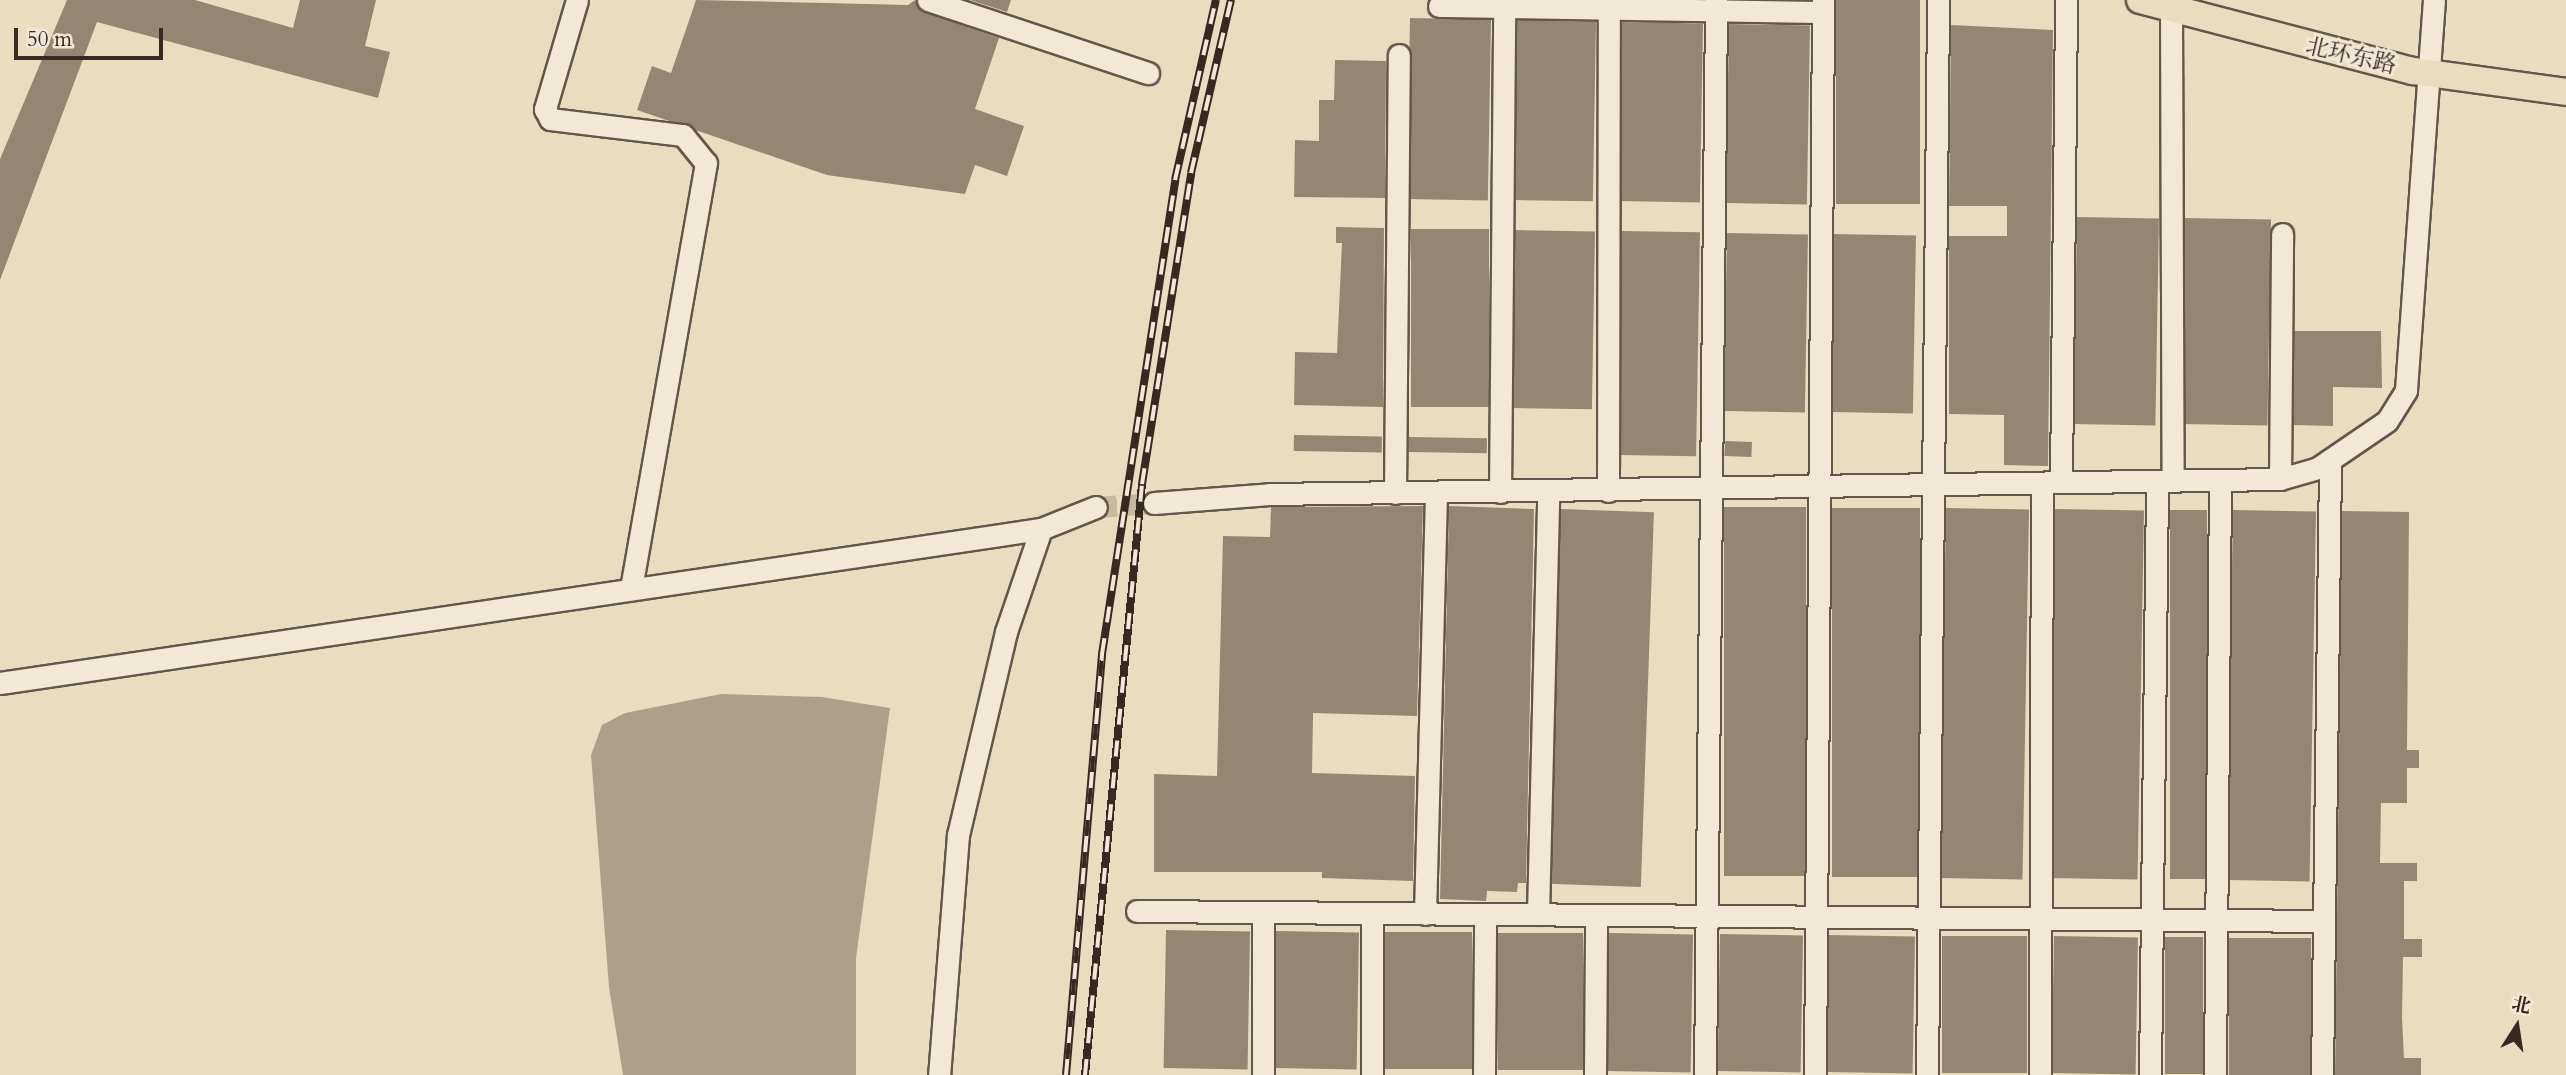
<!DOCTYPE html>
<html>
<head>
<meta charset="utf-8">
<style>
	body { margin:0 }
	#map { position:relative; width:2566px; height:1075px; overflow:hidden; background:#e9ddc0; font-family:Cardo,"Noto Serif SC",serif }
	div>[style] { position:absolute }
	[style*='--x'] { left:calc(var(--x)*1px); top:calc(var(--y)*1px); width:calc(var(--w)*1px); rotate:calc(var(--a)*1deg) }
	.water>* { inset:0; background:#aca08a }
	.building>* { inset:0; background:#938774; transform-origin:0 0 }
	.minor-tunnel>* { height:21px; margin-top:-10.5px; transform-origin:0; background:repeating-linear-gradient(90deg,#c5b9a0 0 21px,transparent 0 31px) }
	.roads { filter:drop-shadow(2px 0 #63564a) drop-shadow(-2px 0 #63564a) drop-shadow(0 2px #63564a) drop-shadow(0 -2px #63564a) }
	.minor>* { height:21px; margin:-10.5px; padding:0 10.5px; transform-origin:10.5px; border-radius:10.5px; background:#f1e9d6 }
	.major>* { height:26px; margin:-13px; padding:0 13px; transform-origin:13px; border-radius:13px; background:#e9ddc0 }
	.rail>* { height:8px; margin-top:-4px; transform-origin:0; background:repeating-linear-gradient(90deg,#f1e9d6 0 16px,#362922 0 32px); box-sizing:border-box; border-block:2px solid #362922 }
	span { translate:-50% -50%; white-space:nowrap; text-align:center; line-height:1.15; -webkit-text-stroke:6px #f1e9d6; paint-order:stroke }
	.street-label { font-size:23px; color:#362922 }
	.north { position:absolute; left:2482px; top:991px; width:70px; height:70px; -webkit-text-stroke:5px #f1e9d6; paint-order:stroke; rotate:12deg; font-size:19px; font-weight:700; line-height:28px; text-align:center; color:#362922 }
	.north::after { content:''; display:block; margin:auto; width:24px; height:32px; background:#362922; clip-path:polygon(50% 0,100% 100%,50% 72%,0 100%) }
	.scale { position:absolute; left:14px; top:28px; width:149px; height:32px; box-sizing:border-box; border:4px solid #362922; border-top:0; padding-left:9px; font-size:21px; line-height:24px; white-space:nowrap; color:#362922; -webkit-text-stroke:5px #f1e9d6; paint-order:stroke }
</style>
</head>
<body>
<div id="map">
	<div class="water">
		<div style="clip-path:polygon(721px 694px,822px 697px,890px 708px,856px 958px,856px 1075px,623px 1075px,609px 987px,591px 755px,602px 725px,625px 713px)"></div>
	</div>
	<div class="building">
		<div style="clip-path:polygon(67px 0,195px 0,293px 28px,300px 0,376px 0,365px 46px,390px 52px,378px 98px,97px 22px,0 280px,0 159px)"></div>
		<div style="clip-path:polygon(696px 0,908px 5px,915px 0,924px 12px,999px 38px,975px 109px,1024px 126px,1007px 176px,975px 165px,965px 194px,827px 175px,637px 110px,652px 66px,671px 73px)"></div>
		<div style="clip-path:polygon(970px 0,1011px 0,1007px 12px)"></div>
		<div style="left:1836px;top:0;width:84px;height:204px"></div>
		<div style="left:1410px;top:18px;width:81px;height:181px;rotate:1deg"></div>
		<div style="left:1517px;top:20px;width:79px;height:180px;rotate:1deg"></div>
		<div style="left:1622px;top:22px;width:81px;height:179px;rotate:1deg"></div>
		<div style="left:1729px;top:24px;width:81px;height:179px;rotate:1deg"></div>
		<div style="clip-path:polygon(1951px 25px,2053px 30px,2048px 466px,2004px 465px,2004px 415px,1949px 414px,1949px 236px,2007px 236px,2007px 206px,1949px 206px)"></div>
		<div style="clip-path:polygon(1335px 60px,1386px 61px,1385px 198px,1294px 197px,1295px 140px,1319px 141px,1319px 100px,1334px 100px)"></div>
		<div style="left:2077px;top:217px;width:82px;height:207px;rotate:1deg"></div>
		<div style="left:2185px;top:218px;width:86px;height:206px;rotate:1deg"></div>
		<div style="clip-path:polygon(1336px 227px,1384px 228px,1383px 407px,1294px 405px,1295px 352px,1337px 353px,1342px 243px,1336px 243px)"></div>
		<div style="left:1411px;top:229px;width:78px;height:178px"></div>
		<div style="left:1515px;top:230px;width:80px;height:178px;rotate:1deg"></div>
		<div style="left:1622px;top:231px;width:78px;height:224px;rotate:1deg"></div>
		<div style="left:1727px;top:233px;width:81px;height:178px;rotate:1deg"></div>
		<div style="left:1834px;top:234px;width:82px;height:178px;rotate:1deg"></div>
		<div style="clip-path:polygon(2294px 331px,2381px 331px,2382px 388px,2333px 387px,2333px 426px,2294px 425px)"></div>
		<div style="left:1294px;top:435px;width:88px;height:16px;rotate:1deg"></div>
		<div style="left:1409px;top:437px;width:78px;height:15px;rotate:1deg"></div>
		<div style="left:1725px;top:441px;width:27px;height:15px;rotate:2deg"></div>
		<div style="clip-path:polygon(1423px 506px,1417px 716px,1313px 713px,1313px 718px,1312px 773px,1415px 776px,1413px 881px,1322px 878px,1322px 872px,1154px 872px,1154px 774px,1217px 776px,1223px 536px,1270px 537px,1271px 507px)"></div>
		<div style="clip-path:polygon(1449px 506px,1534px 509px,1526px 883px,1518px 883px,1517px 892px,1487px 891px,1486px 901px,1440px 899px)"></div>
		<div style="left:1724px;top:507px;width:82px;height:369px"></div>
		<div style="left:1832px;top:508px;width:88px;height:369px"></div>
		<div style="left:1946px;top:508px;width:83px;height:370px;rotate:1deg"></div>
		<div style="left:1561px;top:509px;width:93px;height:375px;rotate:2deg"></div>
		<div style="left:2055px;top:509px;width:89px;height:369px;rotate:1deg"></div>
		<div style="left:2170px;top:510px;width:37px;height:369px"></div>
		<div style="left:2233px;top:510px;width:83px;height:370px;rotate:1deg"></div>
		<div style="clip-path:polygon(2342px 511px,2409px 512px,2407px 750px,2419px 750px,2419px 768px,2407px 768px,2407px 803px,2381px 803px,2380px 863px,2417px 863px,2417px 881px,2404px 881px,2404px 939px,2422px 939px,2422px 957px,2403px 957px,2402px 1018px,2404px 1058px,2421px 1058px,2421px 1075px,2335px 1075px)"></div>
		<div style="left:1166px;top:930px;width:84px;height:138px;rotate:1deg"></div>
		<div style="left:1276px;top:931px;width:83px;height:137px;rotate:1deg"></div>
		<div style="left:1385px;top:932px;width:87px;height:137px"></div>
		<div style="left:1498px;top:933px;width:85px;height:137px"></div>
		<div style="left:1609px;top:933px;width:84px;height:138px;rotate:1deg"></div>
		<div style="left:1720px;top:934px;width:83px;height:137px;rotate:1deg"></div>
		<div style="left:1829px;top:935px;width:86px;height:137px;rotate:1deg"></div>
		<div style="left:1942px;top:936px;width:85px;height:137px"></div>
		<div style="left:2054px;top:936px;width:84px;height:137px;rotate:1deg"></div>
		<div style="left:2165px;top:937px;width:38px;height:137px"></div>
		<div style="left:2229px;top:938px;width:82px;height:137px"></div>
	</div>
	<div class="minor-tunnel">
		<div style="--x:1096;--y:507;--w:58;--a:-3.9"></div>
	</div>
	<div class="roads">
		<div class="minor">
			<div style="--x:577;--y:0;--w:114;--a:106.4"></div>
			<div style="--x:545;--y:109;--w:11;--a:63"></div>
			<div style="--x:550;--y:119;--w:134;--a:6.9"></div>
			<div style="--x:683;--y:135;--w:36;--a:51"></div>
			<div style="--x:706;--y:163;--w:433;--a:100"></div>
			<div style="--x:928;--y:0;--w:232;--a:18.4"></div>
			<div style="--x:1439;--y:6;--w:384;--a:0.9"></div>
			<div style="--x:2171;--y:11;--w:469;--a:89.8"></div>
			<div style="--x:2280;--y:479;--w:245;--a:-89.5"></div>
			<div style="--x:2061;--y:482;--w:482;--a:-89.4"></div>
			<div style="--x:1608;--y:491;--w:482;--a:-89.9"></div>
			<div style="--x:1500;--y:492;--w:485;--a:-89.5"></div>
			<div style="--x:1395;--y:493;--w:438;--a:-89.5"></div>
			<div style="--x:1154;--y:503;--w:116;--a:-4.4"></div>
			<div style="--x:1270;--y:494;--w:1010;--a:-0.85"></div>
			<div style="--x:2280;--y:479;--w:40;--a:-16"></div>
			<div style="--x:2318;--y:468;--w:83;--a:-34.3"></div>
			<div style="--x:2387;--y:421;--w:36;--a:-58"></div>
			<div style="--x:2406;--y:390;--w:391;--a:-85.9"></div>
			<div style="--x:1041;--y:529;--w:59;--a:-21.8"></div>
			<div style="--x:0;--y:683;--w:1052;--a:-8.42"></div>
			<div style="--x:1041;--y:529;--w:109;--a:108.8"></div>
			<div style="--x:1006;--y:632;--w:209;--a:103.3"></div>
			<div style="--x:958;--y:835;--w:241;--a:94.5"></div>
			<div style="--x:1137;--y:911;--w:1185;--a:0.48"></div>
			<div style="--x:1263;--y:912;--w:163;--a:90"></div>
			<div style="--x:1425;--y:914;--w:422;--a:-88.5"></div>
			<div style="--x:1538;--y:914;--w:423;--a:-88.6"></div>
			<div style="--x:1372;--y:1075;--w:162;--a:-90"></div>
			<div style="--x:1484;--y:1075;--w:161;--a:-89.6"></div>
			<div style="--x:1595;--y:1075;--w:160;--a:-89.6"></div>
			<div style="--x:1705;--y:1075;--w:1075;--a:-89.41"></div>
			<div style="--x:1815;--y:1075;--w:1075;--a:-89.57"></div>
			<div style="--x:1927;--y:1075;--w:1075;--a:-89.41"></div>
			<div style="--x:2040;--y:1075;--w:592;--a:-89.81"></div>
			<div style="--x:2150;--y:1075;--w:594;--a:-89.32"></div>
			<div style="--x:2215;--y:1075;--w:595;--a:-89.52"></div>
			<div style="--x:2322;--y:1075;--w:615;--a:-89.25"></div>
		</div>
		<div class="major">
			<div style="--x:2140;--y:0;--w:282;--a:14.6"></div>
			<div style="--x:2413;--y:71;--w:154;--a:7.8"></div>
		</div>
	</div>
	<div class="rail">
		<div style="--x:1066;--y:1075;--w:423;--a:-85.1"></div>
		<div style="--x:1102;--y:654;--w:480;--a:-81.2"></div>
		<div style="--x:1175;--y:180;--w:185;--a:-77.2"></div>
		<div style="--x:1085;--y:1075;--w:594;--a:-84.49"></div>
		<div style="--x:1142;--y:484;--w:315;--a:-81"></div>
		<div style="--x:1191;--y:173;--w:178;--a:-77"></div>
	</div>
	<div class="street-label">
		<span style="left:2351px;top:56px;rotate:13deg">北环东路</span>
	</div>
	<div class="north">北</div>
	<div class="scale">50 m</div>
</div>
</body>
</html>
